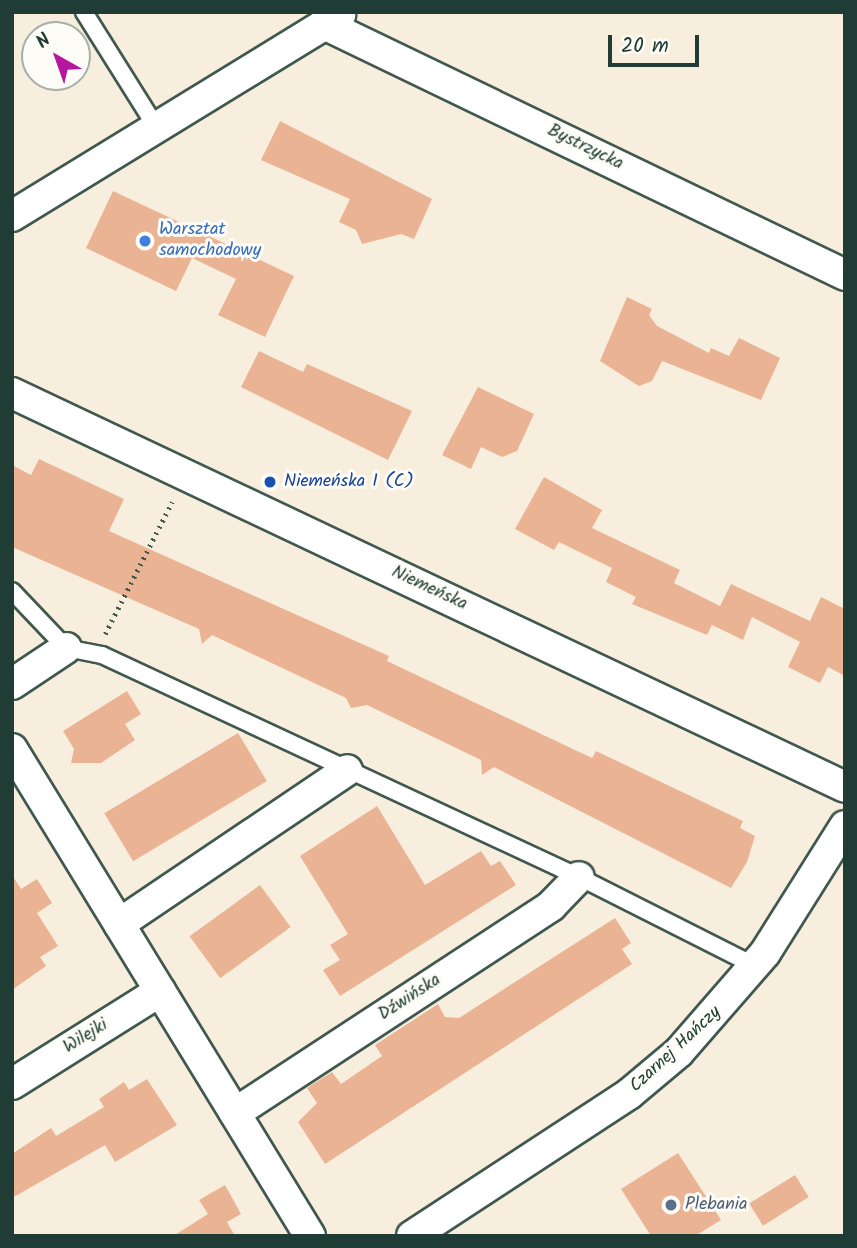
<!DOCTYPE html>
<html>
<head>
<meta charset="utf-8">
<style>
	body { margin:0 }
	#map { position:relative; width:857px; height:1248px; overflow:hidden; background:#f8eede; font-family:Kalam,sans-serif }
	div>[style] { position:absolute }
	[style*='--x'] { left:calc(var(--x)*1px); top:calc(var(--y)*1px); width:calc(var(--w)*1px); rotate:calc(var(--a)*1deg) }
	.building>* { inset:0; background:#eab494; transform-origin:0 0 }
	.path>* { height:4.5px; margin-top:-2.25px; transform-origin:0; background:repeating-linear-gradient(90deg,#40584e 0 2px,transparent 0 7px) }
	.roads { filter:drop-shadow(2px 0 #40584e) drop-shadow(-2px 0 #40584e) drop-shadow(0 2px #40584e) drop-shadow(0 -2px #40584e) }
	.lane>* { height:16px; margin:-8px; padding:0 8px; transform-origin:8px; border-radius:8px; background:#fff }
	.street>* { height:30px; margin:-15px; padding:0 15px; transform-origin:15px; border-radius:15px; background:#fff }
	.dots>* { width:19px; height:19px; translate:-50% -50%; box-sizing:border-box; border:4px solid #fdfcf7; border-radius:50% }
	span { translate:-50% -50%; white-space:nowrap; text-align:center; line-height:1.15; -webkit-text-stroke:6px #fdfcf7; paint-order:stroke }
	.street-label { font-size:18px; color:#1f3d34 }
	.shop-label { font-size:18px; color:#366cbe }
	.left { translate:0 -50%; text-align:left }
	.transit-label { font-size:18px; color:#164399 }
	.service-label { font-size:18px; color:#4e5e75 }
	.frame { position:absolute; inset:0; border:14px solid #1f3d34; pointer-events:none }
	.north { position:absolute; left:21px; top:21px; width:70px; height:70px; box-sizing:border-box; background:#fdfcf7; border:2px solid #a4b0a9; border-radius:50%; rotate:320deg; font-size:19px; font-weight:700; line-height:28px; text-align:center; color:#1f3d34 }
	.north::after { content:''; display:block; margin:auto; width:24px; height:32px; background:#b5179e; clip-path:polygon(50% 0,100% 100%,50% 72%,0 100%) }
	.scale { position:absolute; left:608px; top:35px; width:91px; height:32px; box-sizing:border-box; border:4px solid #1f3d34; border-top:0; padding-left:9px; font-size:21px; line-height:24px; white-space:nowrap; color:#1f3d34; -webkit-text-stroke:5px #fdfcf7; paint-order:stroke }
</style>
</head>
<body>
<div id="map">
	<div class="building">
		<div style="clip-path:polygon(280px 121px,432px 199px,414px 239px,401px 234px,362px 244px,356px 230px,339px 222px,350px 199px,261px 160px)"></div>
		<div style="clip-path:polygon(113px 191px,294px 276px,265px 337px,218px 315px,236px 279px,192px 258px,176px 291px,86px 248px)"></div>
		<div style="clip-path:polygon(627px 297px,652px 309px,649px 315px,657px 326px,709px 353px,711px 348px,729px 356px,739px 338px,780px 358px,761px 400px,662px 361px,652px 381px,639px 386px,600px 361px)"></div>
		<div style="clip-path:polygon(259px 351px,303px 372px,307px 364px,412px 411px,388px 460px,241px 387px)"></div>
		<div style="clip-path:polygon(478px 387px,534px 414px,517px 451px,502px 457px,481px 447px,471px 469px,442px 455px)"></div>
		<div style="clip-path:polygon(39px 459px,124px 499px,109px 531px,389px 656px,387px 661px,592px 758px,596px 751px,743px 821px,740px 828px,755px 836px,747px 862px,731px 888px,494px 767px,482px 775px,481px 760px,367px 705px,351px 708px,346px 698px,212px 635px,202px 644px,199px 629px,12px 547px,12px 465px,31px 475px)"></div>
		<div style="clip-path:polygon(544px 477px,602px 510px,592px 528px,680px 570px,674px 583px,720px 606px,731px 584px,810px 621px,821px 597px,845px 609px,845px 676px,828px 667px,820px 683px,788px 667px,800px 642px,752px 617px,743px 640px,712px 625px,707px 635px,632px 604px,636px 597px,606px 582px,612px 568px,559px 542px,554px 550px,515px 529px)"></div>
		<div style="clip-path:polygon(127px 691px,141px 714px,125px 724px,135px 740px,101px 763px,71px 763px,74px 749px,63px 731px)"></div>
		<div style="left:238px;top:733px;width:56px;height:156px;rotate:59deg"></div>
		<div style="clip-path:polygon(377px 806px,425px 885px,481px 851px,491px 866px,500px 861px,516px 885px,340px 996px,323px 970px,340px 960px,330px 945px,348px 934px,300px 856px)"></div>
		<div style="clip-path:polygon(12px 875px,21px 889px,37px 879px,52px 903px,37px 913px,58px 946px,40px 957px,46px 966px,12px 990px)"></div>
		<div style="left:260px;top:885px;width:52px;height:87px;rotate:54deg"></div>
		<div style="clip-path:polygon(615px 918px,631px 943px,622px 949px,632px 964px,325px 1164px,298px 1122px,317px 1103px,307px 1088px,332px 1072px,341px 1084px,382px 1056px,375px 1045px,438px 1004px,445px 1017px,459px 1018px)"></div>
		<div style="clip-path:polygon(147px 1079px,177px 1125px,115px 1162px,105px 1145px,12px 1198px,12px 1154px,51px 1128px,56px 1136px,104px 1107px,99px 1099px,124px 1082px,129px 1090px)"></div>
		<div style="clip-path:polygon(678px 1153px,721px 1220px,695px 1236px,651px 1236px,621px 1189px)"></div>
		<div style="left:795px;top:1175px;width:26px;height:54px;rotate:58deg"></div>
		<div style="clip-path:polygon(225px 1185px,241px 1214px,227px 1222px,235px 1236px,173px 1236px,208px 1214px,199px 1200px)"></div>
	</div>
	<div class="path">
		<div style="--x:105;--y:634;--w:148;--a:-63.1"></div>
	</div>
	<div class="roads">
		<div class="lane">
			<div style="--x:84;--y:12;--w:133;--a:57.9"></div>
			<div style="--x:12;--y:591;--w:79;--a:46.5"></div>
			<div style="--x:66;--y:648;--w:37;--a:11"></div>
			<div style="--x:102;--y:655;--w:526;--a:24.96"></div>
			<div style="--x:579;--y:877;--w:197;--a:26.8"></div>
		</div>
		<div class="street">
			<div style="--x:324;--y:24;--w:578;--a:25.72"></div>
			<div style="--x:12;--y:216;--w:385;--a:-31.5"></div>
			<div style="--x:12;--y:393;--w:921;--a:25.31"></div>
			<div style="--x:12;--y:684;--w:65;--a:-33.7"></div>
			<div style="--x:12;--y:749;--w:571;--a:58.54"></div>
			<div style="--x:119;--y:924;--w:275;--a:-34"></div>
			<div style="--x:12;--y:1084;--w:175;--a:-32.1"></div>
			<div style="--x:235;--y:1113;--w:378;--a:-33.2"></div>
			<div style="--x:551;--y:906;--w:40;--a:-46"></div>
			<div style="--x:412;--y:1236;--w:259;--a:-33.2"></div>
			<div style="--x:629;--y:1094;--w:65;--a:-40"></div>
			<div style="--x:679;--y:1052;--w:131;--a:-49"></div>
			<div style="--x:765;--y:953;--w:150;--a:-57.8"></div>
		</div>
	</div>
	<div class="dots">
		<div style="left:145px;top:241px;background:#3f7fe0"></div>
		<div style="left:270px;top:482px;background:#1a4fb4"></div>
		<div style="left:671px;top:1205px;background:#5c6f8a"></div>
	</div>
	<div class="street-label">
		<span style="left:585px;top:148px;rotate:26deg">Bystrzycka</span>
		<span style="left:429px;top:589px;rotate:25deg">Niemeńska</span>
		<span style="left:410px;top:998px;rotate:-33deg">Dźwińska</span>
		<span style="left:86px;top:1037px;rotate:-32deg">Wilejki</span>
		<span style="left:676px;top:1050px;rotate:-43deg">Czarnej Hańczy</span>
	</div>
	<div class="shop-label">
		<span class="left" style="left:159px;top:241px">Warsztat<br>samochodowy</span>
	</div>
	<div class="transit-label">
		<span class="left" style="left:284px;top:482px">Niemeńska I (C)</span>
	</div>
	<div class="service-label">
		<span class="left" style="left:685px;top:1205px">Plebania</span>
	</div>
	<div class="frame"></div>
	<div class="north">N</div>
	<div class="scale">20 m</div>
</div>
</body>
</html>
